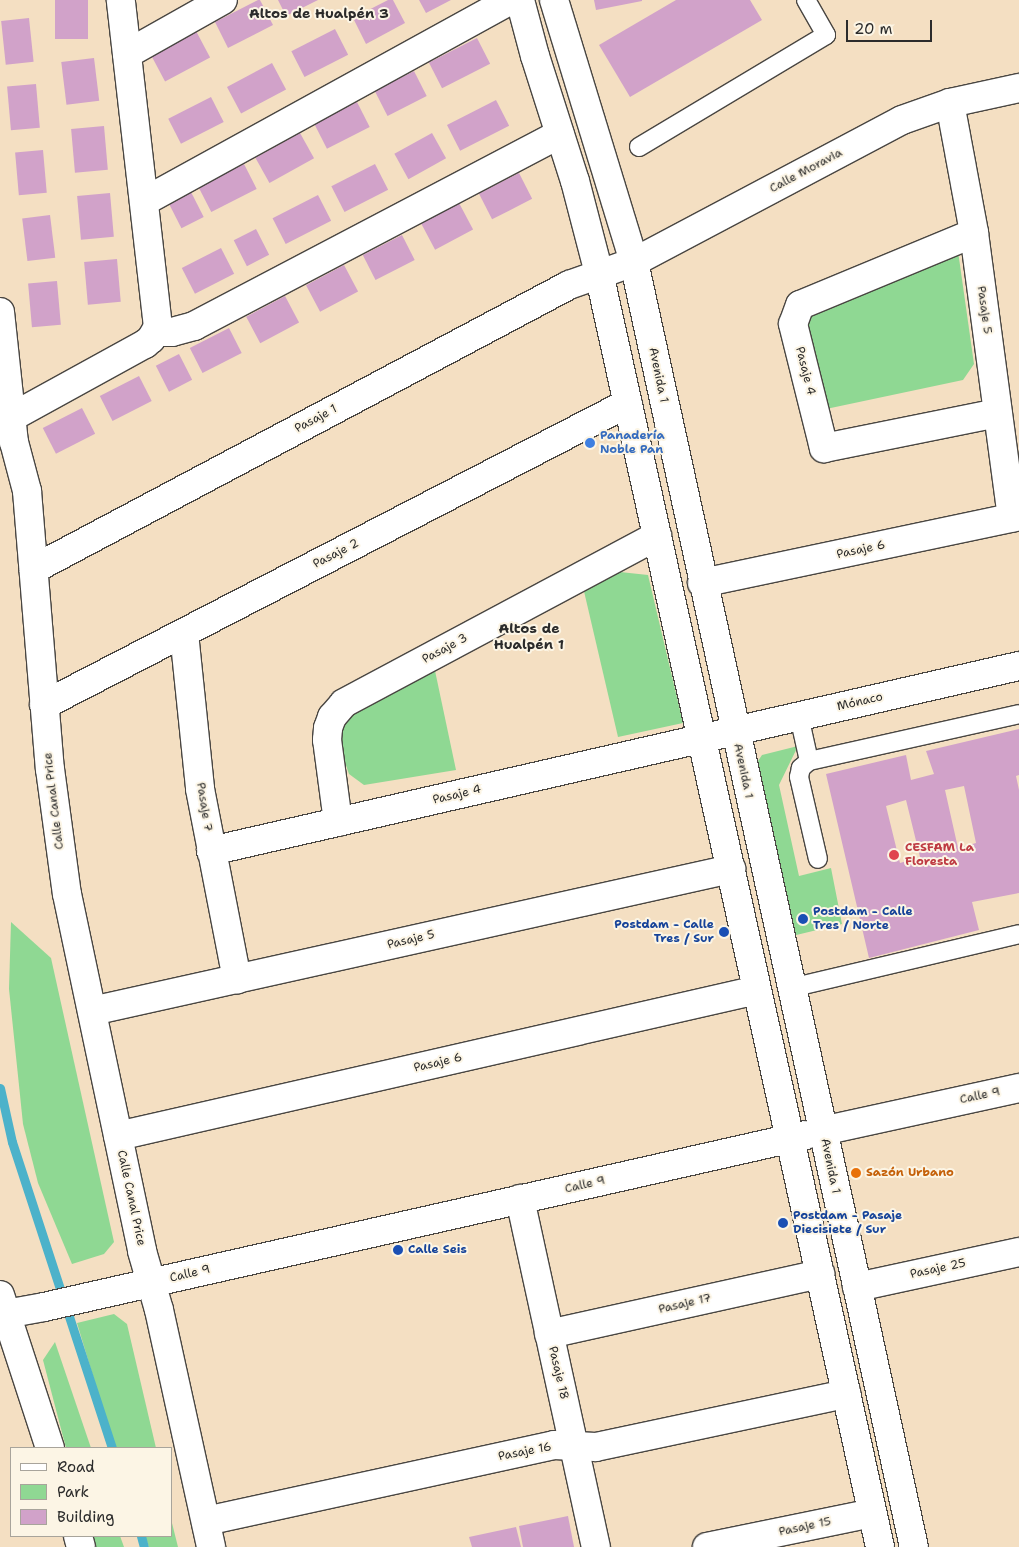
<!DOCTYPE html>
<html>
<head>
<meta charset="utf-8">
<style>
	body { margin:0 }
	#map { position:relative; width:1019px; height:1547px; overflow:hidden; background:#f4dfc2; font-family:"Shantell Sans",sans-serif }
	div>[style] { position:absolute }
	[style*='--x'] { left:calc(var(--x)*1px); top:calc(var(--y)*1px); width:calc(var(--w)*1px); rotate:calc(var(--a)*1deg) }
	.green>* { inset:0; background:#8fd893 }
	.stream>* { height:9px; margin:-4.5px; padding:0 4.5px; transform-origin:4.5px; border-radius:4.5px; background:#4cb2ca }
	.building>* { inset:0; background:#d1a2c9; transform-origin:0 0 }
	.roads { filter:drop-shadow(1px 0 #494642) drop-shadow(-1px 0 #494642) drop-shadow(0 1px #494642) drop-shadow(0 -1px #494642) }
	.lane>* { height:18px; margin:-9px; padding:0 9px; transform-origin:9px; border-radius:9px; background:#fff }
	.street>* { height:28px; margin:-14px; padding:0 14px; transform-origin:14px; border-radius:14px; background:#fff }
	.secondary>* { height:28px; margin:-14px; padding:0 14px; transform-origin:14px; border-radius:14px; background:#fff }
	.dots>* { width:14px; height:14px; translate:-50% -50%; box-sizing:border-box; border:2px solid #fcf5e5; border-radius:50% }
	span { translate:-50% -50%; white-space:nowrap; text-align:center; line-height:1.15; -webkit-text-stroke:4px #fcf5e5; paint-order:stroke }
	.street-label { font-size:12px; color:#2b2b2b }
	.shop-label { font-size:12px; color:#366cbe; font-weight:700 }
	.left { translate:0 -50%; text-align:left }
	.health-label { font-size:12px; color:#be3a42; font-weight:700 }
	.transit-label { font-size:12px; color:#164399; font-weight:700 }
	.right { translate:-100% -50%; text-align:right }
	.food-label { font-size:12px; color:#c56008; font-weight:700 }
	.neighbourhood-label { font-size:14px; color:#2b2b2b; font-weight:700 }
	.legend { position:absolute; left:10px; top:1447px; width:162px; height:90px; box-sizing:border-box; background:#fcf5e5; border:1px solid #a8a49b; margin:0; padding:6px 9px; list-style:none; font-size:15px; color:#2b2b2b }
	.legend li { display:flex; align-items:center; gap:10px; height:25px }
	.legend b { width:25px; border:1px solid #a8a49b }
	.scale { position:absolute; left:846px; top:20px; width:86px; height:22px; box-sizing:border-box; border:2px solid #2b2b2b; border-top:0; padding-left:6px; font-size:15px; line-height:18px; white-space:nowrap; color:#2b2b2b; -webkit-text-stroke:4px #fcf5e5; paint-order:stroke }
</style>
</head>
<body>
<div id="map">
	<div class="green">
		<div style="clip-path:polygon(957px 244px,974px 364px,963px 380px,826px 409px,799px 326px,807px 311px)"></div>
		<div style="clip-path:polygon(620px 572px,648px 575px,683px 723px,618px 737px,583px 587px)"></div>
		<div style="clip-path:polygon(434px 666px,456px 770px,364px 785px,349px 774px,341px 751px,341px 726px,355px 707px)"></div>
		<div style="clip-path:polygon(798px 746px,779px 785px,799px 876px,831px 868px,842px 924px,788px 937px,750px 773px,762px 755px)"></div>
		<div style="clip-path:polygon(11px 922px,51px 958px,114px 1242px,104px 1254px,72px 1264px,38px 1183px,23px 1124px,9px 989px)"></div>
		<div style="clip-path:polygon(114px 1314px,127px 1324px,156px 1448px,116px 1448px,105px 1416px,77px 1323px)"></div>
		<div style="clip-path:polygon(55px 1342px,91px 1448px,66px 1448px,43px 1360px)"></div>
		<div style="clip-path:polygon(171px 1519px,178px 1547px,149px 1547px,145px 1536px,171px 1536px)"></div>
		<div style="clip-path:polygon(92px 1536px,120px 1536px,124px 1547px,96px 1547px)"></div>
	</div>
	<div class="stream">
		<div style="--x:0;--y:1088;--w:55;--a:77.5"></div>
		<div style="--x:12;--y:1142;--w:322;--a:71.9"></div>
		<div style="--x:141;--y:1536;--w:11;--a:75"></div>
	</div>
	<div class="building">
		<div style="left:55px;top:0;width:33px;height:39px"></div>
		<div style="clip-path:polygon(258px 0,260px 0,273px 25px,228px 48px,215px 22px)"></div>
		<div style="clip-path:polygon(278px 0,318px 0,286px 16px)"></div>
		<div style="clip-path:polygon(388px 0,393px 0,405px 23px,366px 44px,353px 18px)"></div>
		<div style="clip-path:polygon(419px 0,451px 0,426px 13px)"></div>
		<div style="clip-path:polygon(594px 0,642px 0,642px 1px,596px 10px)"></div>
		<div style="clip-path:polygon(676px 0,750px 0,762px 20px,630px 97px,599px 45px)"></div>
		<div style="left:29px;top:18px;width:44px;height:28px;rotate:84deg"></div>
		<div style="left:335px;top:29px;width:29px;height:49px;rotate:63deg"></div>
		<div style="left:196px;top:31px;width:30px;height:51px;rotate:62deg"></div>
		<div style="left:477px;top:38px;width:29px;height:54px;rotate:63deg"></div>
		<div style="left:94px;top:58px;width:43px;height:33px;rotate:83deg"></div>
		<div style="left:272px;top:63px;width:30px;height:51px;rotate:62deg"></div>
		<div style="left:414px;top:71px;width:28px;height:44px;rotate:63deg"></div>
		<div style="left:36px;top:84px;width:44px;height:29px;rotate:85deg"></div>
		<div style="left:211px;top:97px;width:28px;height:48px;rotate:63deg"></div>
		<div style="left:496px;top:100px;width:29px;height:55px;rotate:63deg"></div>
		<div style="left:357px;top:102px;width:28px;height:48px;rotate:63deg"></div>
		<div style="left:104px;top:126px;width:44px;height:33px;rotate:85deg"></div>
		<div style="left:300px;top:133px;width:29px;height:51px;rotate:61deg"></div>
		<div style="left:432px;top:133px;width:29px;height:43px;rotate:61deg"></div>
		<div style="left:43px;top:150px;width:43px;height:28px;rotate:85deg"></div>
		<div style="left:244px;top:164px;width:28px;height:51px;rotate:63deg"></div>
		<div style="left:375px;top:164px;width:29px;height:49px;rotate:63deg"></div>
		<div style="left:519px;top:173px;width:29px;height:45px;rotate:63deg"></div>
		<div style="left:191px;top:192px;width:28px;height:25px;rotate:63deg"></div>
		<div style="left:110px;top:193px;width:44px;height:33px;rotate:85deg"></div>
		<div style="left:318px;top:195px;width:29px;height:51px;rotate:63deg"></div>
		<div style="left:459px;top:203px;width:30px;height:43px;rotate:62deg"></div>
		<div style="left:50px;top:215px;width:43px;height:28px;rotate:83deg"></div>
		<div style="left:256px;top:229px;width:29px;height:25px;rotate:63deg"></div>
		<div style="left:402px;top:235px;width:28px;height:44px;rotate:63deg"></div>
		<div style="left:221px;top:248px;width:29px;height:44px;rotate:63deg"></div>
		<div style="left:117px;top:259px;width:43px;height:33px;rotate:85deg"></div>
		<div style="left:344px;top:265px;width:30px;height:43px;rotate:62deg"></div>
		<div style="left:57px;top:281px;width:44px;height:29px;rotate:85deg"></div>
		<div style="left:285px;top:296px;width:30px;height:44px;rotate:62deg"></div>
		<div style="left:229px;top:328px;width:28px;height:44px;rotate:63deg"></div>
		<div style="left:179px;top:354px;width:29px;height:26px;rotate:63deg"></div>
		<div style="left:139px;top:376px;width:28px;height:44px;rotate:63deg"></div>
		<div style="left:82px;top:408px;width:29px;height:44px;rotate:63deg"></div>
		<div style="clip-path:polygon(evenodd,1019px 729px,1019px 775px,1016px 776px,1019px 790px,1019px 893px,972px 902px,979px 930px,869px 958px,826px 774px,906px 755px,911px 780px,934px 774px,926px 751px,1019px 729px,964px 786px,976px 843px,958px 848px,945px 790px,964px 786px,1019px 729px,906px 800px,920px 857px,900px 863px,886px 806px,906px 800px)"></div>
		<div style="clip-path:polygon(568px 1516px,574px 1547px,523px 1547px,519px 1526px)"></div>
		<div style="clip-path:polygon(516px 1527px,521px 1547px,472px 1547px,469px 1537px)"></div>
	</div>
	<div class="roads">
		<div class="lane">
			<div style="--x:639;--y:147;--w:218;--a:-30.9"></div>
			<div style="--x:826;--y:35;--w:40;--a:-119.7"></div>
			<div style="--x:799;--y:716;--w:46;--a:77.5"></div>
			<div style="--x:809;--y:761;--w:11;--a:139"></div>
			<div style="--x:801;--y:768;--w:9;--a:103"></div>
			<div style="--x:799;--y:777;--w:84;--a:77"></div>
			<div style="--x:809;--y:761;--w:215;--a:-12.6"></div>
			<div style="--x:791;--y:988;--w:234;--a:-13.3"></div>
		</div>
		<div class="street">
			<div style="--x:127;--y:54;--w:110;--a:-29.4"></div>
			<div style="--x:950;--y:103;--w:132;--a:79.5"></div>
			<div style="--x:974;--y:233;--w:287;--a:82.4"></div>
			<div style="--x:145;--y:201;--w:417;--a:-28.8"></div>
			<div style="--x:974;--y:233;--w:188;--a:157.5"></div>
			<div style="--x:800;--y:305;--w:20;--a:110"></div>
			<div style="--x:793;--y:324;--w:128;--a:76"></div>
			<div style="--x:824;--y:448;--w:177;--a:-11.4"></div>
			<div style="--x:0;--y:312;--w:131;--a:83.9"></div>
			<div style="--x:14;--y:442;--w:51;--a:75.1"></div>
			<div style="--x:27;--y:491;--w:279;--a:85.3"></div>
			<div style="--x:50;--y:769;--w:126;--a:82.3"></div>
			<div style="--x:67;--y:894;--w:365;--a:78.1"></div>
			<div style="--x:142;--y:1251;--w:61;--a:73.9"></div>
			<div style="--x:159;--y:1310;--w:243;--a:77.6"></div>
			<div style="--x:156;--y:332;--w:16;--a:0"></div>
			<div style="--x:172;--y:332;--w:23;--a:-15"></div>
			<div style="--x:194;--y:326;--w:413;--a:-27.7"></div>
			<div style="--x:12;--y:417;--w:152;--a:-28.8"></div>
			<div style="--x:145;--y:344;--w:8;--a:-40"></div>
			<div style="--x:151;--y:339;--w:14;--a:-60"></div>
			<div style="--x:158;--y:327;--w:329;--a:-96.5"></div>
			<div style="--x:34;--y:569;--w:606;--a:-27.96"></div>
			<div style="--x:569;--y:285;--w:69;--a:-19.5"></div>
			<div style="--x:634;--y:262;--w:303;--a:-27.9"></div>
			<div style="--x:902;--y:120;--w:51;--a:-19.5"></div>
			<div style="--x:950;--y:103;--w:71;--a:-12.3"></div>
			<div style="--x:702;--y:583;--w:324;--a:-11.9"></div>
			<div style="--x:184;--y:633;--w:157;--a:84.1"></div>
			<div style="--x:200;--y:789;--w:194;--a:79"></div>
			<div style="--x:44;--y:705;--w:657;--a:-27.34"></div>
			<div style="--x:338;--y:822;--w:83;--a:-97.6"></div>
			<div style="--x:327;--y:740;--w:12;--a:-85"></div>
			<div style="--x:328;--y:728;--w:12;--a:-70"></div>
			<div style="--x:332;--y:717;--w:18;--a:-49"></div>
			<div style="--x:344;--y:703;--w:355;--a:-28.1"></div>
			<div style="--x:211;--y:851;--w:829;--a:-12.9"></div>
			<div style="--x:92;--y:1011;--w:655;--a:-12.53"></div>
			<div style="--x:822;--y:1131;--w:202;--a:-12.3"></div>
			<div style="--x:118;--y:1136;--w:655;--a:-12.87"></div>
			<div style="--x:520;--y:1199;--w:356;--a:77.7"></div>
			<div style="--x:857;--y:1287;--w:166;--a:-12.2"></div>
			<div style="--x:0;--y:1295;--w:161;--a:71.9"></div>
			<div style="--x:549;--y:1334;--w:278;--a:-12.5"></div>
			<div style="--x:206;--y:1521;--w:356;--a:-12.3"></div>
			<div style="--x:554;--y:1445;--w:42;--a:2.7"></div>
			<div style="--x:596;--y:1447;--w:256;--a:-12"></div>
			<div style="--x:78;--y:1536;--w:11;--a:75"></div>
			<div style="--x:707;--y:1547;--w:168;--a:-11.6"></div>
		</div>
		<div class="secondary">
			<div style="--x:520;--y:0;--w:58;--a:75"></div>
			<div style="--x:535;--y:56;--w:131;--a:72.3"></div>
			<div style="--x:575;--y:181;--w:95;--a:75.4"></div>
			<div style="--x:599;--y:273;--w:1305;--a:77.56"></div>
			<div style="--x:554;--y:0;--w:274;--a:73"></div>
			<div style="--x:634;--y:262;--w:1315;--a:77.71"></div>
			<div style="--x:0;--y:1315;--w:45;--a:-10.3"></div>
			<div style="--x:44;--y:1307;--w:781;--a:-12.72"></div>
		</div>
	</div>
	<div class="dots">
		<div style="left:590px;top:443px;background:#3f7fe0"></div>
		<div style="left:894px;top:855px;background:#e0444e"></div>
		<div style="left:803px;top:919px;background:#1a4fb4"></div>
		<div style="left:724px;top:932px;background:#1a4fb4"></div>
		<div style="left:856px;top:1173px;background:#e8710a"></div>
		<div style="left:783px;top:1223px;background:#1a4fb4"></div>
		<div style="left:398px;top:1250px;background:#1a4fb4"></div>
	</div>
	<div class="street-label">
		<span style="left:806px;top:171px;rotate:-28deg">Calle Moravia</span>
		<span style="left:984px;top:310px;rotate:82deg">Pasaje 5</span>
		<span style="left:805px;top:371px;rotate:76deg">Pasaje 4</span>
		<span style="left:658px;top:375px;rotate:78deg">Avenida 1</span>
		<span style="left:316px;top:419px;rotate:-28deg">Pasaje 1</span>
		<span style="left:861px;top:550px;rotate:-12deg">Pasaje 6</span>
		<span style="left:336px;top:554px;rotate:-27deg">Pasaje 2</span>
		<span style="left:445px;top:649px;rotate:-28deg">Pasaje 3</span>
		<span style="left:860px;top:702px;rotate:-13deg">Mónaco</span>
		<span style="left:743px;top:771px;rotate:78deg">Avenida 1</span>
		<span style="left:457px;top:795px;rotate:-13deg">Pasaje 4</span>
		<span style="left:54px;top:801px;rotate:-97deg">Calle Canal Price</span>
		<span style="left:204px;top:807px;rotate:81deg">Pasaje 7</span>
		<span style="left:411px;top:940px;rotate:-13deg">Pasaje 5</span>
		<span style="left:438px;top:1063px;rotate:-13deg">Pasaje 6</span>
		<span style="left:980px;top:1096px;rotate:-12deg">Calle 9</span>
		<span style="left:830px;top:1166px;rotate:78deg">Avenida 1</span>
		<span style="left:585px;top:1185px;rotate:-13deg">Calle 9</span>
		<span style="left:131px;top:1198px;rotate:78deg">Calle Canal Price</span>
		<span style="left:938px;top:1269px;rotate:-12deg">Pasaje 25</span>
		<span style="left:190px;top:1274px;rotate:-13deg">Calle 9</span>
		<span style="left:685px;top:1304px;rotate:-13deg">Pasaje 17</span>
		<span style="left:558px;top:1373px;rotate:77deg">Pasaje 18</span>
		<span style="left:525px;top:1452px;rotate:-11deg">Pasaje 16</span>
		<span style="left:805px;top:1527px;rotate:-12deg">Pasaje 15</span>
	</div>
	<div class="shop-label">
		<span class="left" style="left:600px;top:443px">Panadería<br>Noble Pan</span>
	</div>
	<div class="health-label">
		<span class="left" style="left:905px;top:855px">CESFAM La<br>Floresta</span>
	</div>
	<div class="transit-label">
		<span class="left" style="left:813px;top:919px">Postdam - Calle<br>Tres / Norte</span>
		<span class="right" style="left:714px;top:932px">Postdam - Calle<br>Tres / Sur</span>
		<span class="left" style="left:793px;top:1223px">Postdam - Pasaje<br>Diecisiete / Sur</span>
		<span class="left" style="left:408px;top:1250px">Calle Seis</span>
	</div>
	<div class="food-label">
		<span class="left" style="left:866px;top:1173px">Sazón Urbano</span>
	</div>
	<div class="neighbourhood-label">
		<span style="left:319px;top:13px">Altos de Hualpén 3</span>
		<span style="left:529px;top:636px">Altos de<br>Hualpén 1</span>
	</div>
	<ul class="legend">
	<li><b style="height:6px;background:#fff"></b>Road</li>
	<li><b style="height:14px;background:#8fd893"></b>Park</li>
	<li><b style="height:14px;background:#d1a2c9"></b>Building</li>
	</ul>
	<div class="scale">20 m</div>
</div>
</body>
</html>
